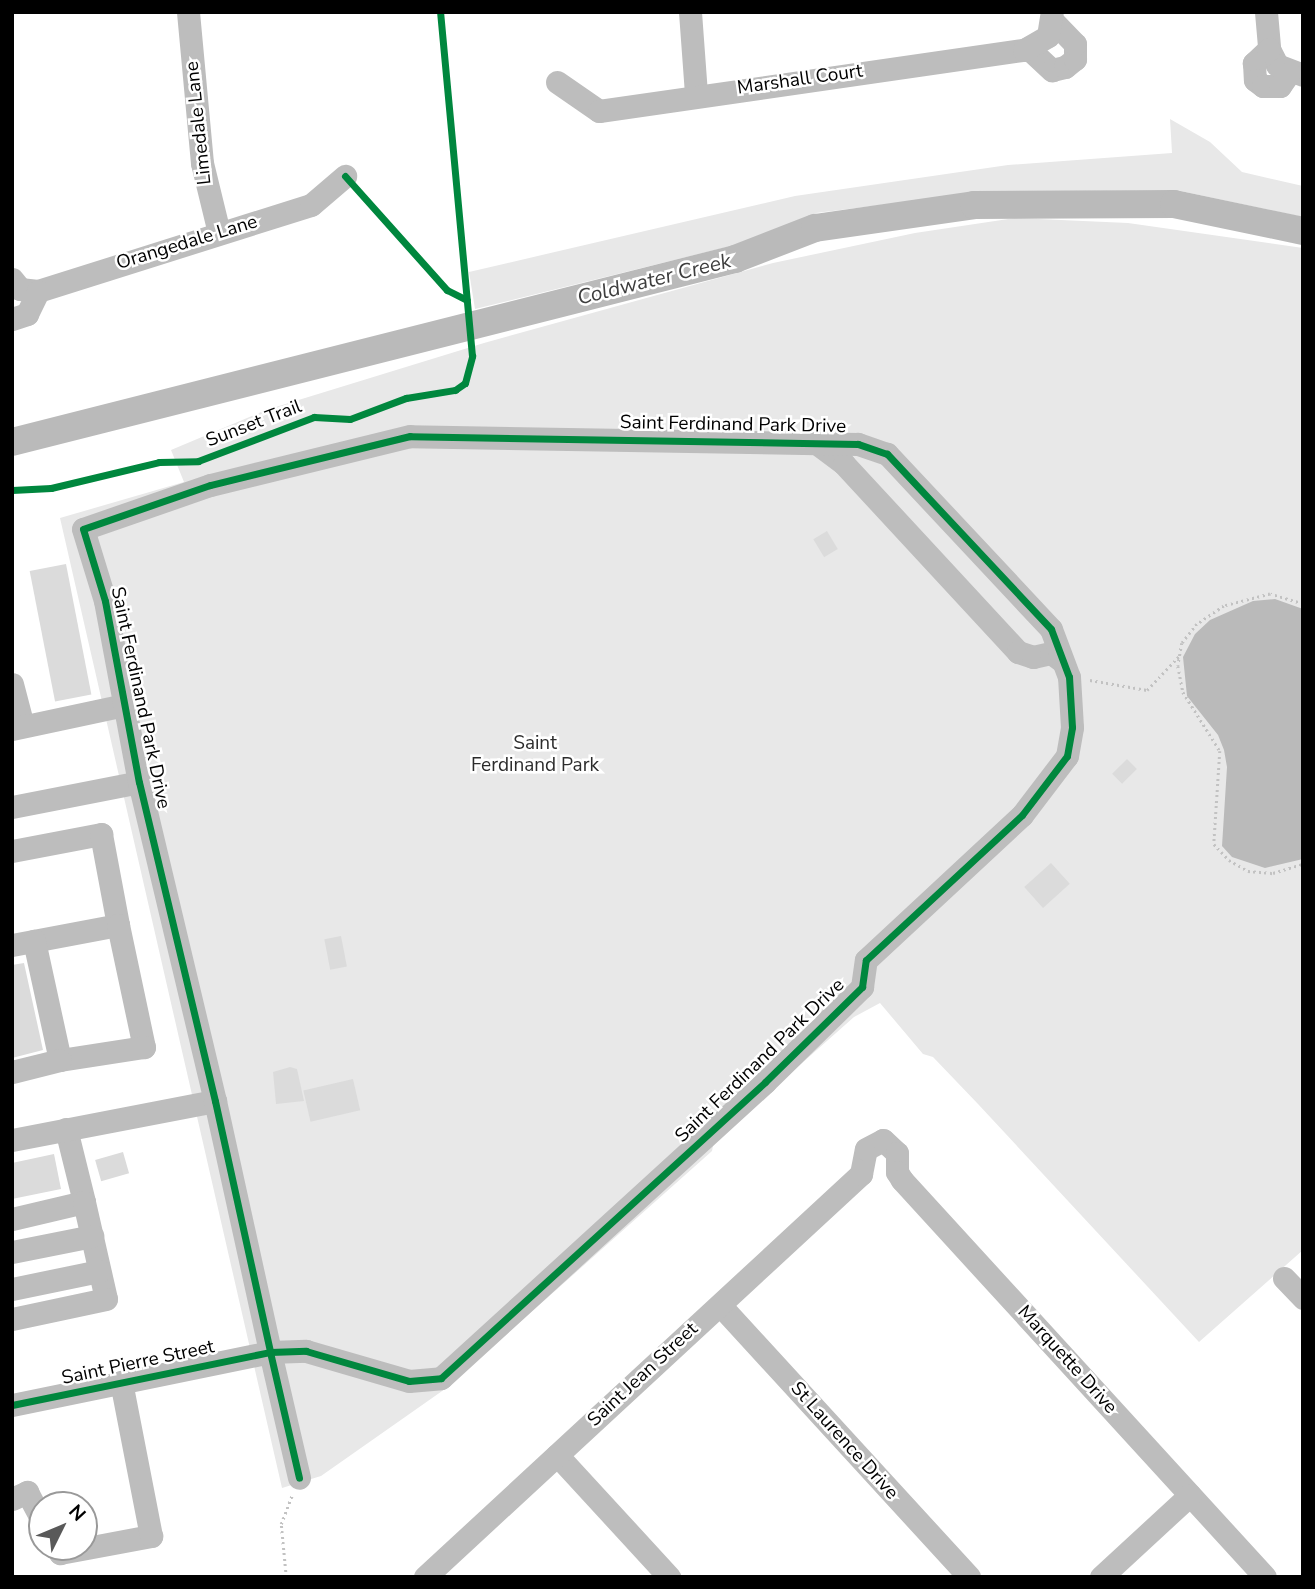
<!DOCTYPE html>
<html>
<head>
<meta charset="utf-8">
<style>
	body { margin:0 }
	#map { position:relative; width:1315px; height:1589px; overflow:hidden; background:#fff; font-family:"Nunito Sans",sans-serif }
	div>[style] { position:absolute }
	[style*='--x'] { left:calc(var(--x)*1px); top:calc(var(--y)*1px); width:calc(var(--w)*1px); rotate:calc(var(--a)*1deg) }
	.green>* { inset:0; background:#e8e8e8 }
	.water>* { inset:0; background:#bababa }
	.river>* { height:28px; margin:-14px; padding:0 14px; transform-origin:14px; border-radius:14px; background:#bababa }
	.building>* { inset:0; background:#dbdbdb; transform-origin:0 0 }
	.path>* { height:2.5px; margin-top:-1.25px; transform-origin:0; background:repeating-linear-gradient(90deg,#c2c2c2 0 2px,transparent 0 5.5px) }
	.minor>* { height:23px; margin:-11.5px; padding:0 11.5px; transform-origin:11.5px; border-radius:11.5px; background:#bdbdbd }
	.cycleway>* { height:7px; margin:-3.5px; padding:0 3.5px; transform-origin:3.5px; border-radius:3.5px; background:#00873e }
	span { translate:-50% -50%; white-space:nowrap; text-align:center; line-height:1.15; -webkit-text-stroke:5px #fff; paint-order:stroke }
	.street-label { font-size:19px; color:#000 }
	.park-label { font-size:19px; color:#2c2c2c }
	.water-label { font-size:21px; color:#3d3d3d; font-style:italic }
	.frame { position:absolute; inset:0; border:14px solid #000; pointer-events:none }
	.north { position:absolute; left:28px; top:1491px; width:70px; height:70px; box-sizing:border-box; background:#fff; border:2px solid #999; border-radius:50%; rotate:47deg; font-size:19px; font-weight:700; line-height:28px; text-align:center; color:#000 }
	.north::after { content:''; display:block; margin:auto; width:24px; height:32px; background:#595959; clip-path:polygon(50% 0,100% 100%,50% 72%,0 100%) }
</style>
</head>
<body>
<div id="map">
	<div class="green">
		<div style="clip-path:polygon(1170px 119px,1210px 142px,1242px 172px,1303px 186px,1303px 217px,1176px 190px,986px 192px,816px 213px,739px 244px,475px 309px,469px 272px,795px 196px,1008px 165px,1172px 153px)"></div>
		<div style="clip-path:polygon(1015px 218px,1128px 223px,1303px 248px,1303px 1250px,1199px 1342px,978px 1104px,933px 1057px,923px 1054px,880px 1003px,854px 1017px,714px 1141px,712px 1151px,445px 1389px,321px 1476px,282px 1488px,60px 518px,184px 482px,171px 450px,266px 410px,484px 343px,773px 263px,915px 233px)"></div>
	</div>
	<div class="water">
		<div style="clip-path:polygon(1275px 599px,1303px 609px,1303px 859px,1265px 868px,1232px 857px,1222px 846px,1227px 767px,1224px 750px,1218px 735px,1187px 696px,1183px 657px,1195px 634px,1210px 620px,1253px 601px)"></div>
	</div>
	<div class="river">
		<div style="--x:12;--y:442;--w:746;--a:-14.2"></div>
		<div style="--x:735;--y:259;--w:86;--a:-21.2"></div>
		<div style="--x:815;--y:228;--w:161;--a:-8.2"></div>
		<div style="--x:974;--y:205;--w:200;--a:-0.3"></div>
		<div style="--x:1174;--y:204;--w:132;--a:11.8"></div>
	</div>
	<div class="building">
		<div style="left:827px;top:531px;width:21px;height:16px;rotate:59deg"></div>
		<div style="left:66px;top:564px;width:133px;height:37px;rotate:79deg"></div>
		<div style="left:1127px;top:759px;width:14px;height:21px;rotate:45deg"></div>
		<div style="left:1051px;top:863px;width:28px;height:36px;rotate:48deg"></div>
		<div style="left:341px;top:936px;width:31px;height:17px;rotate:79deg"></div>
		<div style="clip-path:polygon(24px 963px,43px 1050px,12px 1058px,12px 965px)"></div>
		<div style="clip-path:polygon(290px 1067px,297px 1069px,304px 1101px,276px 1104px,273px 1072px)"></div>
		<div style="left:353px;top:1079px;width:32px;height:51px;rotate:77deg"></div>
		<div style="left:123px;top:1152px;width:22px;height:29px;rotate:74deg"></div>
		<div style="clip-path:polygon(54px 1154px,61px 1189px,12px 1199px,12px 1163px)"></div>
	</div>
	<div class="path">
		<div style="--x:1303;--y:604;--w:34;--a:-163"></div>
		<div style="--x:1270;--y:594;--w:48;--a:165.4"></div>
		<div style="--x:1224;--y:606;--w:32;--a:146"></div>
		<div style="--x:1197;--y:624;--w:24;--a:128"></div>
		<div style="--x:1182;--y:643;--w:23;--a:100"></div>
		<div style="--x:1178;--y:666;--w:26;--a:79"></div>
		<div style="--x:1183;--y:692;--w:70;--a:57.9"></div>
		<div style="--x:1220;--y:751;--w:93;--a:93.7"></div>
		<div style="--x:1214;--y:844;--w:22;--a:47"></div>
		<div style="--x:1229;--y:860;--w:22;--a:30"></div>
		<div style="--x:1248;--y:871;--w:25;--a:5"></div>
		<div style="--x:1273;--y:873;--w:31;--a:-17"></div>
		<div style="--x:1090;--y:680;--w:58;--a:10"></div>
		<div style="--x:1147;--y:690;--w:47;--a:-46.7"></div>
		<div style="--x:286;--y:1577;--w:53;--a:-95.4"></div>
		<div style="--x:281;--y:1524;--w:31;--a:-69"></div>
	</div>
	<div class="minor">
		<div style="--x:188;--y:12;--w:152;--a:84.7"></div>
		<div style="--x:202;--y:163;--w:72;--a:76.3"></div>
		<div style="--x:690;--y:12;--w:82;--a:85.8"></div>
		<div style="--x:1266;--y:12;--w:37;--a:85"></div>
		<div style="--x:1269;--y:49;--w:18;--a:63"></div>
		<div style="--x:1277;--y:65;--w:28;--a:21"></div>
		<div style="--x:1028;--y:48;--w:33;--a:43"></div>
		<div style="--x:1052;--y:70;--w:13;--a:-13"></div>
		<div style="--x:1065;--y:67;--w:13;--a:-39"></div>
		<div style="--x:1075;--y:59;--w:15;--a:-90"></div>
		<div style="--x:1075;--y:44;--w:33;--a:-134"></div>
		<div style="--x:1269;--y:49;--w:21;--a:137"></div>
		<div style="--x:1254;--y:63;--w:17;--a:87"></div>
		<div style="--x:1255;--y:80;--w:10;--a:37"></div>
		<div style="--x:1263;--y:86;--w:17;--a:0"></div>
		<div style="--x:1280;--y:86;--w:16;--a:-55"></div>
		<div style="--x:557;--y:82;--w:51;--a:34.6"></div>
		<div style="--x:599;--y:111;--w:429;--a:-8.2"></div>
		<div style="--x:1024;--y:50;--w:28;--a:-30"></div>
		<div style="--x:1048;--y:36;--w:24;--a:-81"></div>
		<div style="--x:12;--y:279;--w:13;--a:51"></div>
		<div style="--x:20;--y:289;--w:18;--a:6"></div>
		<div style="--x:38;--y:291;--w:286;--a:-17.5"></div>
		<div style="--x:311;--y:205;--w:45;--a:-40.5"></div>
		<div style="--x:12;--y:319;--w:16;--a:-18"></div>
		<div style="--x:27;--y:314;--w:25;--a:-64"></div>
		<div style="--x:819;--y:445;--w:31;--a:37"></div>
		<div style="--x:844;--y:464;--w:256;--a:47.2"></div>
		<div style="--x:1018;--y:652;--w:16;--a:18"></div>
		<div style="--x:1033;--y:657;--w:18;--a:-13"></div>
		<div style="--x:1051;--y:653;--w:14;--a:36"></div>
		<div style="--x:12;--y:684;--w:43;--a:75.3"></div>
		<div style="--x:12;--y:729;--w:115;--a:-12.1"></div>
		<div style="--x:12;--y:807;--w:129;--a:-11.1"></div>
		<div style="--x:12;--y:851;--w:91;--a:-10.8"></div>
		<div style="--x:101;--y:834;--w:93;--a:79.4"></div>
		<div style="--x:12;--y:945;--w:108;--a:-10.7"></div>
		<div style="--x:118;--y:925;--w:125;--a:78"></div>
		<div style="--x:144;--y:1047;--w:85;--a:171.2"></div>
		<div style="--x:60;--y:1060;--w:122;--a:-102.3"></div>
		<div style="--x:12;--y:1072;--w:49;--a:-14"></div>
		<div style="--x:66;--y:1129;--w:75;--a:76.1"></div>
		<div style="--x:12;--y:1140;--w:207;--a:-10.9"></div>
		<div style="--x:12;--y:1219;--w:74;--a:-13.3"></div>
		<div style="--x:84;--y:1202;--w:99;--a:77.2"></div>
		<div style="--x:106;--y:1299;--w:96;--a:168"></div>
		<div style="--x:12;--y:1252;--w:82;--a:-11.3"></div>
		<div style="--x:1284;--y:1278;--w:28;--a:46"></div>
		<div style="--x:12;--y:1289;--w:89;--a:-11.7"></div>
		<div style="--x:720;--y:1305;--w:369;--a:47.5"></div>
		<div style="--x:12;--y:1405;--w:263;--a:-11.6"></div>
		<div style="--x:270;--y:1352;--w:36;--a:-2"></div>
		<div style="--x:306;--y:1351;--w:107;--a:16.2"></div>
		<div style="--x:409;--y:1381;--w:32;--a:-5"></div>
		<div style="--x:441;--y:1378;--w:439;--a:-42.4"></div>
		<div style="--x:765;--y:1082;--w:136;--a:-44.4"></div>
		<div style="--x:862;--y:987;--w:27;--a:-82"></div>
		<div style="--x:866;--y:960;--w:213;--a:-42.9"></div>
		<div style="--x:1022;--y:815;--w:74;--a:-52.7"></div>
		<div style="--x:1067;--y:756;--w:29;--a:-80"></div>
		<div style="--x:1072;--y:727;--w:50;--a:-93.4"></div>
		<div style="--x:1069;--y:677;--w:51;--a:-110.6"></div>
		<div style="--x:1051;--y:629;--w:240;--a:-133.1"></div>
		<div style="--x:887;--y:454;--w:31;--a:-161"></div>
		<div style="--x:858;--y:444;--w:448;--a:-179"></div>
		<div style="--x:410;--y:436;--w:206;--a:166.2"></div>
		<div style="--x:210;--y:485;--w:134;--a:160.9"></div>
		<div style="--x:83;--y:529;--w:75;--a:73"></div>
		<div style="--x:105;--y:601;--w:184;--a:79.4"></div>
		<div style="--x:139;--y:782;--w:328;--a:76.6"></div>
		<div style="--x:215;--y:1101;--w:257;--a:77.6"></div>
		<div style="--x:270;--y:1352;--w:129;--a:77"></div>
		<div style="--x:557;--y:1455;--w:166;--a:47.4"></div>
		<div style="--x:12;--y:1499;--w:17;--a:-25"></div>
		<div style="--x:27;--y:1492;--w:32;--a:62"></div>
		<div style="--x:57;--y:1547;--w:7;--a:63"></div>
		<div style="--x:60;--y:1553;--w:93;--a:-10.6"></div>
		<div style="--x:151;--y:1536;--w:157;--a:-101"></div>
		<div style="--x:425;--y:1577;--w:594;--a:-42.75"></div>
		<div style="--x:861;--y:1174;--w:25;--a:-79"></div>
		<div style="--x:866;--y:1149;--w:19;--a:-28"></div>
		<div style="--x:883;--y:1140;--w:19;--a:43"></div>
		<div style="--x:897;--y:1153;--w:19;--a:90"></div>
		<div style="--x:897;--y:1172;--w:9;--a:58"></div>
		<div style="--x:902;--y:1180;--w:538;--a:47.56"></div>
		<div style="--x:1101;--y:1577;--w:121;--a:-42.7"></div>
	</div>
	<div class="cycleway">
		<div style="--x:345;--y:176;--w:153;--a:48.2"></div>
		<div style="--x:447;--y:290;--w:22;--a:27"></div>
		<div style="--x:12;--y:490;--w:39;--a:-3"></div>
		<div style="--x:51;--y:488;--w:111;--a:-13.5"></div>
		<div style="--x:159;--y:462;--w:39;--a:-1"></div>
		<div style="--x:198;--y:461;--w:124;--a:-20.8"></div>
		<div style="--x:314;--y:417;--w:36;--a:3"></div>
		<div style="--x:350;--y:419;--w:60;--a:-20.6"></div>
		<div style="--x:406;--y:398;--w:50;--a:-9.3"></div>
		<div style="--x:455;--y:390;--w:12;--a:-35"></div>
		<div style="--x:465;--y:383;--w:28;--a:-75"></div>
		<div style="--x:472;--y:356;--w:345;--a:-95.3"></div>
		<div style="--x:12;--y:1405;--w:263;--a:-11.6"></div>
		<div style="--x:270;--y:1352;--w:36;--a:-2"></div>
		<div style="--x:306;--y:1351;--w:107;--a:16.2"></div>
		<div style="--x:409;--y:1381;--w:32;--a:-5"></div>
		<div style="--x:441;--y:1378;--w:439;--a:-42.4"></div>
		<div style="--x:765;--y:1082;--w:136;--a:-44.4"></div>
		<div style="--x:862;--y:987;--w:27;--a:-82"></div>
		<div style="--x:866;--y:960;--w:213;--a:-42.9"></div>
		<div style="--x:1022;--y:815;--w:74;--a:-52.7"></div>
		<div style="--x:1067;--y:756;--w:29;--a:-80"></div>
		<div style="--x:1072;--y:727;--w:50;--a:-93.4"></div>
		<div style="--x:1069;--y:677;--w:51;--a:-110.6"></div>
		<div style="--x:1051;--y:629;--w:240;--a:-133.1"></div>
		<div style="--x:887;--y:454;--w:31;--a:-161"></div>
		<div style="--x:858;--y:444;--w:448;--a:-179"></div>
		<div style="--x:410;--y:436;--w:206;--a:166.2"></div>
		<div style="--x:210;--y:485;--w:134;--a:160.9"></div>
		<div style="--x:83;--y:529;--w:75;--a:73"></div>
		<div style="--x:105;--y:601;--w:184;--a:79.4"></div>
		<div style="--x:139;--y:782;--w:328;--a:76.6"></div>
		<div style="--x:215;--y:1101;--w:257;--a:77.6"></div>
		<div style="--x:270;--y:1352;--w:129;--a:77"></div>
	</div>
	<div class="street-label">
		<span style="left:800px;top:80px;rotate:-8deg">Marshall Court</span>
		<span style="left:199px;top:123px;rotate:-96deg">Limedale Lane</span>
		<span style="left:187px;top:243px;rotate:-17deg">Orangedale Lane</span>
		<span style="left:254px;top:424px;rotate:-21deg">Sunset Trail</span>
		<span style="left:733px;top:425px;rotate:1deg">Saint Ferdinand Park Drive</span>
		<span style="left:140px;top:698px;rotate:78deg">Saint Ferdinand Park Drive</span>
		<span style="left:760px;top:1061px;rotate:-44deg">Saint Ferdinand Park Drive</span>
		<span style="left:1067px;top:1360px;rotate:48deg">Marquette Drive</span>
		<span style="left:138px;top:1363px;rotate:-12deg">Saint Pierre Street</span>
		<span style="left:643px;top:1375px;rotate:-43deg">Saint Jean Street</span>
		<span style="left:844px;top:1441px;rotate:48deg">St Laurence Drive</span>
	</div>
	<div class="park-label">
		<span style="left:535px;top:755px">Saint<br>Ferdinand Park</span>
	</div>
	<div class="water-label">
		<span style="left:654px;top:279px;rotate:-14deg">Coldwater Creek</span>
	</div>
	<div class="frame"></div>
	<div class="north">N</div>
</div>
</body>
</html>
